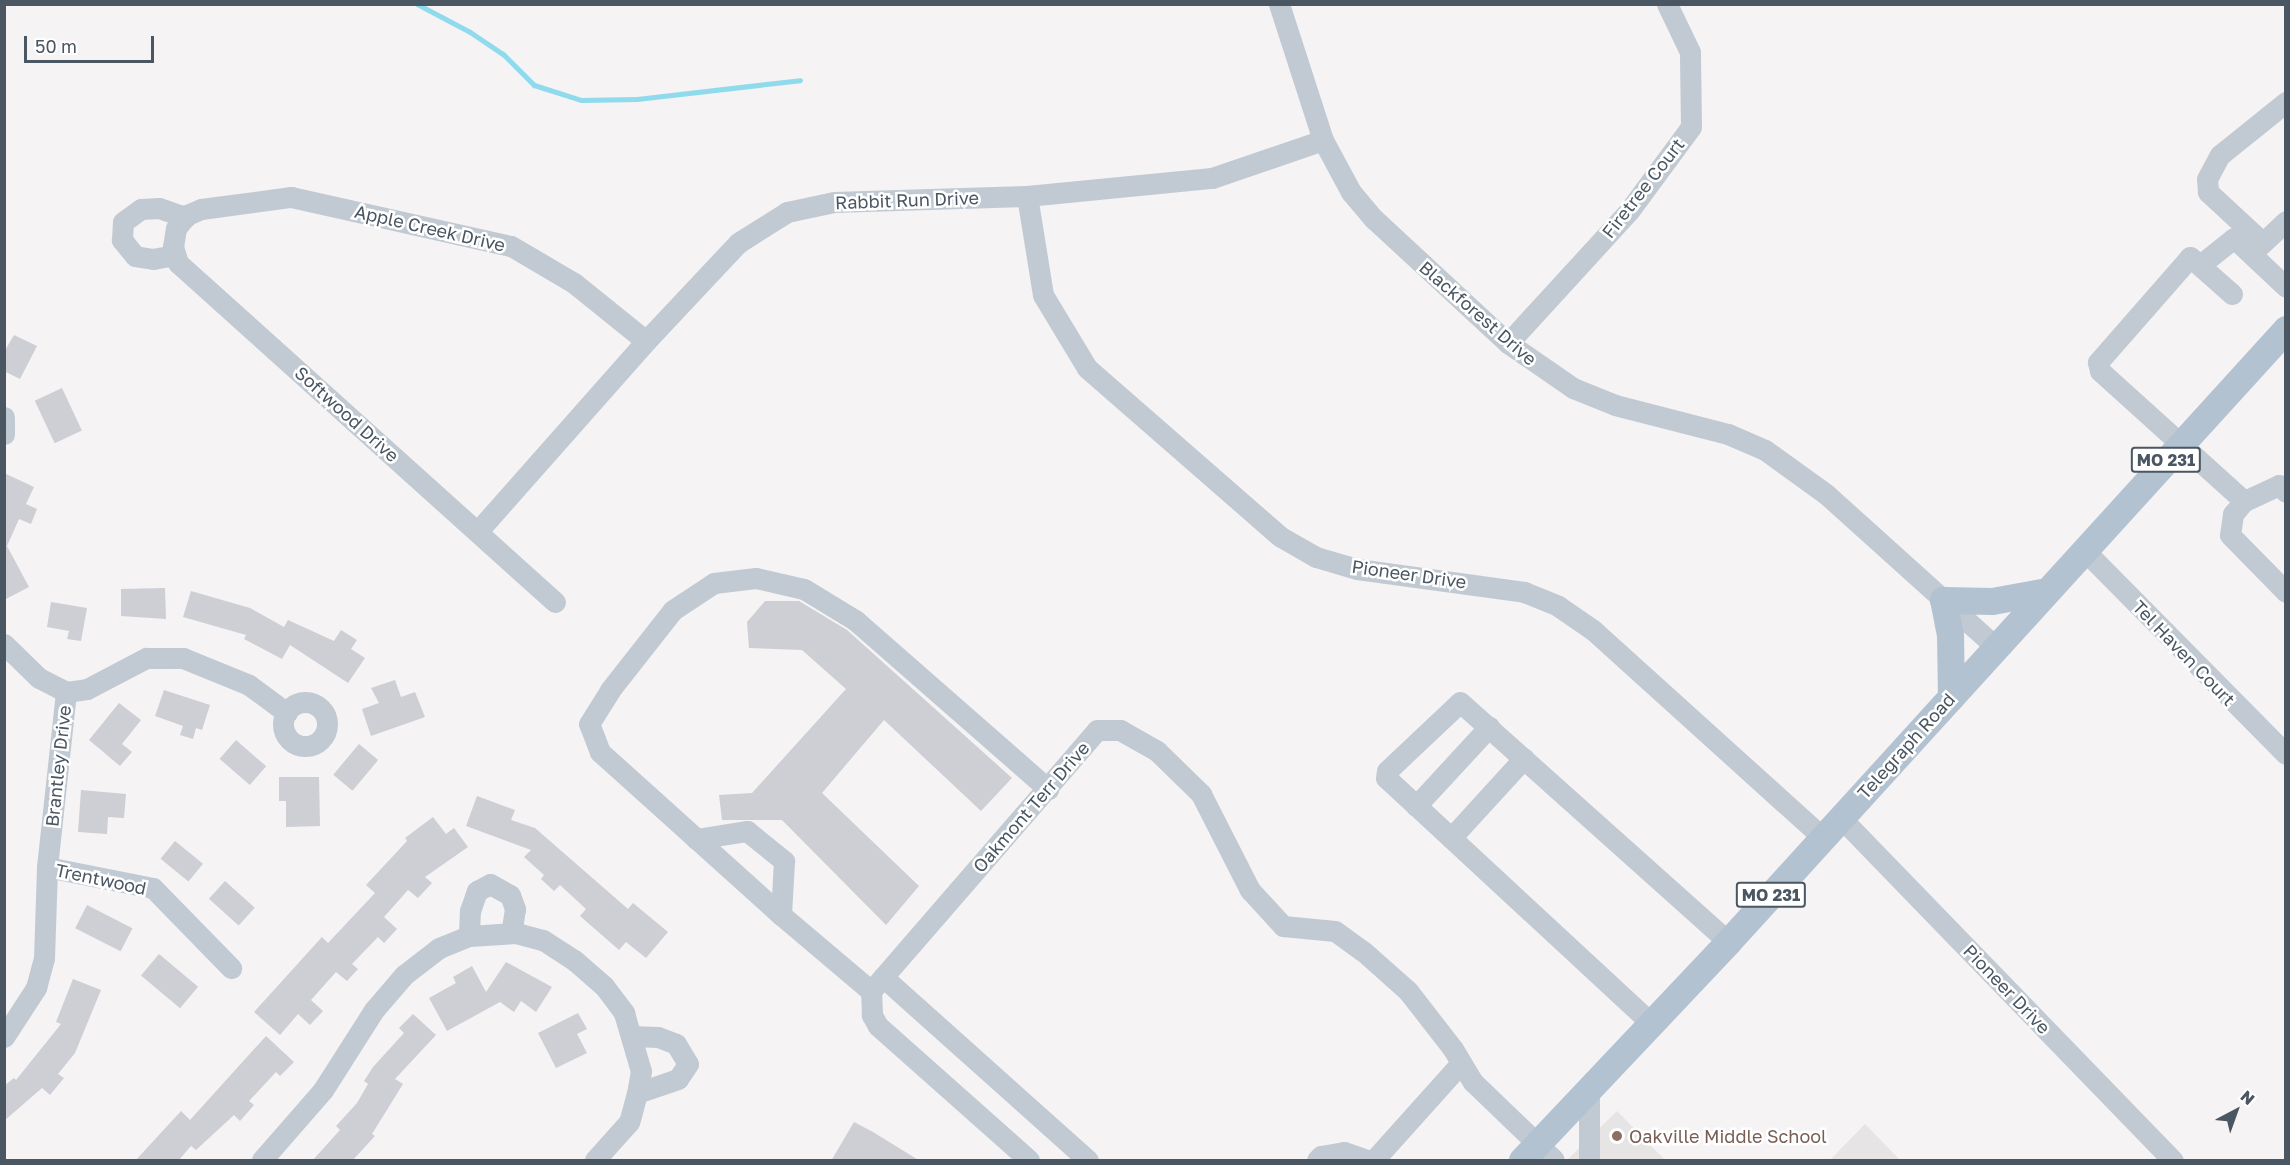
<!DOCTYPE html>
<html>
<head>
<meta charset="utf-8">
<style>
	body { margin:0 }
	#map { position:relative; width:2290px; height:1165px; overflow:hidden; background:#f5f3f3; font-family:"Golos Text",sans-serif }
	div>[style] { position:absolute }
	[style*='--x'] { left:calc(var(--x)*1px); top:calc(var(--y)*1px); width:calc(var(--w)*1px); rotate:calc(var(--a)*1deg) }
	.education>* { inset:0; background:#e6e4e5 }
	.stream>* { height:5px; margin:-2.5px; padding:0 2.5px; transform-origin:2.5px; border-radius:2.5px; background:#90daee }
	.building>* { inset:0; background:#cdcfd5; transform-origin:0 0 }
	.minor>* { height:21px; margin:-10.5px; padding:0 10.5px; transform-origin:10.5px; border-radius:10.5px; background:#c1cad2 }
	.minor>.ring { margin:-10.5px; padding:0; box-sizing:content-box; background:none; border:21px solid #c1cad2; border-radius:50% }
	.major>* { height:27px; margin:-13.5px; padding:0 13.5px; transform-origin:13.5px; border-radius:13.5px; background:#b3c2d1 }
	.dots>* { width:16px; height:16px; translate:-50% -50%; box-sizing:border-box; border:3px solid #fff; border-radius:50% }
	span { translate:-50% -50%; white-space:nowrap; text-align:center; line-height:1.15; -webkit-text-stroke:5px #fff; paint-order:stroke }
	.shield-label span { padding:2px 4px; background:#fff; border:2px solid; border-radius:4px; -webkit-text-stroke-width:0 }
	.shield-label { font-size:16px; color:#4a5661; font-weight:700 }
	.street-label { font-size:18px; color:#4a5661 }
	.education-label { font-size:18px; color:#785e54 }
	.left { translate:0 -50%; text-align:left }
	.frame { position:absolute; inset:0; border:6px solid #4a5661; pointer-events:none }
	.north { position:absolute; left:2206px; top:1081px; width:60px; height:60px; -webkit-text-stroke:4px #fff; paint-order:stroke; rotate:41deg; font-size:16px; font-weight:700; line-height:24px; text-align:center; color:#4a5661 }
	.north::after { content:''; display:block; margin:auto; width:21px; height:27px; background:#4a5661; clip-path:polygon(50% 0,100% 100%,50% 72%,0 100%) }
	.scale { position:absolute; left:24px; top:36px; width:130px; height:27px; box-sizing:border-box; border:3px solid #4a5661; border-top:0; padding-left:8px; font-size:18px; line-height:21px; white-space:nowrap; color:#4a5661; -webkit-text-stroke:4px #fff; paint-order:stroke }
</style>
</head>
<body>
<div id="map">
	<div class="education">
		<div style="clip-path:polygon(1617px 1111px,1665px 1160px,1567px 1160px)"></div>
		<div style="clip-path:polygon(1865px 1124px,1900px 1160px,1830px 1160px)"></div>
	</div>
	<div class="stream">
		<div style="--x:417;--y:4;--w:60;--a:27.8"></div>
		<div style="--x:470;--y:32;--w:40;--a:34"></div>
		<div style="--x:503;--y:54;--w:44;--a:45"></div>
		<div style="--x:534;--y:85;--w:49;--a:17.7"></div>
		<div style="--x:581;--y:100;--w:56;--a:-1"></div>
		<div style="--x:637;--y:99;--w:164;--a:-6.6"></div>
	</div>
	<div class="building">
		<div style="clip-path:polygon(14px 335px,37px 346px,20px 379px,4px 371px,4px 352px)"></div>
		<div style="left:62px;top:388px;width:47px;height:30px;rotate:65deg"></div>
		<div style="clip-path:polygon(4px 473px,34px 487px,26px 504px,37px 509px,31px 524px,19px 519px,7px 546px,29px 587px,4px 600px)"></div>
		<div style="clip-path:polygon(165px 588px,166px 619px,121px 616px,121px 589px)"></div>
		<div style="clip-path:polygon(191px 591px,250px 608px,284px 627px,288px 620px,334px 641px,341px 630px,357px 640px,351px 649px,365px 658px,348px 683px,290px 645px,282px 659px,244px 639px,246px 635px,183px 617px)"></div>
		<div style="clip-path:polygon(765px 601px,799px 601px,847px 630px,1012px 778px,981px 811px,884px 720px,822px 793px,919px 886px,886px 925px,782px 820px,722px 820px,719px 795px,752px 793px,846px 689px,802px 650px,749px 648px,747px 622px)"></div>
		<div style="clip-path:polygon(51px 602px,87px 608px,81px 641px,67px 639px,69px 631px,47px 627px)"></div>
		<div style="clip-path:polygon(395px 680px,401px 697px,415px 692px,425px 717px,371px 736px,362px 709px,379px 703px,371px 688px)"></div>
		<div style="clip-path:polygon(164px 690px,210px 705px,202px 730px,196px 728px,193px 739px,180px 735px,183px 726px,155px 716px)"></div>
		<div style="clip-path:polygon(119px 703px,141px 720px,122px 744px,132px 752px,120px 766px,89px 740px)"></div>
		<div style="left:236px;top:740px;width:40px;height:25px;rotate:41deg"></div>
		<div style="left:359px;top:744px;width:25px;height:40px;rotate:40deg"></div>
		<div style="clip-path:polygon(279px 777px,319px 777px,320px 826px,286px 827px,286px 801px,279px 801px)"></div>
		<div style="clip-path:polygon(81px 790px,126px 794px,124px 818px,108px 817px,107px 834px,78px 832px)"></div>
		<div style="clip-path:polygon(477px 796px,515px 810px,511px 820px,535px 828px,628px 909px,633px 903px,668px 932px,646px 958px,626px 942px,619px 950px,580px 916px,586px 909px,560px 885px,554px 891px,541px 879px,544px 875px,524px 857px,531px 850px,466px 826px)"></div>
		<div style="clip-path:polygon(433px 817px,446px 834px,454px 828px,468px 847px,425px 877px,432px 883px,418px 898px,408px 890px,384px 917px,397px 929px,384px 943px,378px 937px,352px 964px,358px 969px,347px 981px,336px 972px,311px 1000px,323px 1011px,310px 1025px,298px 1014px,280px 1035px,254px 1012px,322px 937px,328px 943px,375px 893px,366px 885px,407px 841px,405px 838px)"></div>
		<div style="left:175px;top:841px;width:36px;height:23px;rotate:39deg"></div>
		<div style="left:225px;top:881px;width:40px;height:24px;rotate:42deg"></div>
		<div style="left:87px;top:905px;width:51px;height:26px;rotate:27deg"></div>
		<div style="left:159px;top:954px;width:51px;height:28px;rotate:40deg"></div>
		<div style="clip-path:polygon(506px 962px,552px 987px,536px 1012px,521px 1001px,514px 1012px,500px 1002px,447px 1031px,429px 998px,456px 983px,453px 977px,472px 966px,486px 992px)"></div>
		<div style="clip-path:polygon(73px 979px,101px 990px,75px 1053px,58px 1074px,64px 1078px,50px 1095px,42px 1088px,4px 1121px,4px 1086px,14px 1078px,16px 1080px,61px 1024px,56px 1022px)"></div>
		<div style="clip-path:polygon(578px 1013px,587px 1029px,577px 1034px,587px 1053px,556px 1068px,538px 1033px)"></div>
		<div style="clip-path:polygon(413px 1014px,436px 1035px,395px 1079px,403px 1084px,372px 1134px,375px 1136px,352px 1161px,312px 1161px,340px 1130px,336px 1126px,357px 1103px,368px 1084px,364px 1081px,373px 1067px,404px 1033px,399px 1028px)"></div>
		<div style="clip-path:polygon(266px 1036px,294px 1062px,280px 1076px,276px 1072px,249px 1101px,254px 1105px,240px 1121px,234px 1115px,196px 1150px,191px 1146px,178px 1161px,135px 1161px,181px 1111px,190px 1120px)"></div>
		<div style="clip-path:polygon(854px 1122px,873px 1132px,920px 1161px,831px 1161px)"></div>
	</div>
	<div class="minor">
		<div style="--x:1279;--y:4;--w:143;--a:72.1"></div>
		<div style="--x:1323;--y:140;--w:59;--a:61.7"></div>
		<div style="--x:1351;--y:192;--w:35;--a:50"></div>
		<div style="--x:1374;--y:219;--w:183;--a:42.8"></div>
		<div style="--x:1508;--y:343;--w:79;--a:34.7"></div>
		<div style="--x:1573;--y:388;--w:45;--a:22"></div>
		<div style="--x:1615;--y:405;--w:117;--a:14.4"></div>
		<div style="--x:1728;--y:434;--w:40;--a:23.4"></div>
		<div style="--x:1765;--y:450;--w:75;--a:35.8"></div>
		<div style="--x:1826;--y:494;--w:229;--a:42"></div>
		<div style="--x:1027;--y:196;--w:100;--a:80.8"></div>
		<div style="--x:1043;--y:295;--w:85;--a:58.9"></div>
		<div style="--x:1087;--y:368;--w:257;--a:41.1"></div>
		<div style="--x:1281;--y:537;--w:40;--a:29.7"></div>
		<div style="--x:1316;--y:557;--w:43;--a:16.3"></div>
		<div style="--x:1357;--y:569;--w:169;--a:7.8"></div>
		<div style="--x:1524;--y:592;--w:37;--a:22"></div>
		<div style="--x:1558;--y:606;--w:42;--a:34.4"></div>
		<div style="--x:1593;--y:630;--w:310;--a:42.1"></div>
		<div style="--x:2262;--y:242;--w:74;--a:-137.2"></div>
		<div style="--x:2208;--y:192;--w:13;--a:-94"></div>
		<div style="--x:2207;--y:179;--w:27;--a:-62"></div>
		<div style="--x:2220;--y:155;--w:85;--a:-38.8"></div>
		<div style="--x:2254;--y:251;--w:44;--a:-43.2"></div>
		<div style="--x:175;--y:255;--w:22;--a:170"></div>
		<div style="--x:153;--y:259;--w:18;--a:-171"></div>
		<div style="--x:135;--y:256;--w:21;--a:-129"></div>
		<div style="--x:122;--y:240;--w:18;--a:-87"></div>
		<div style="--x:123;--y:222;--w:22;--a:-36"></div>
		<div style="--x:141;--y:209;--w:18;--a:-3"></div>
		<div style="--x:159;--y:208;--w:28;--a:19"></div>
		<div style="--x:2200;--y:265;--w:43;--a:-38.5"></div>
		<div style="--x:2234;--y:238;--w:71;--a:43.3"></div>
		<div style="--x:2232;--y:294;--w:56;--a:-138.6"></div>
		<div style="--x:2190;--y:257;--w:140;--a:131.2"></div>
		<div style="--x:2098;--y:362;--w:9;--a:77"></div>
		<div style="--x:2100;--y:371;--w:194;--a:42.1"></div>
		<div style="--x:1508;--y:343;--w:179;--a:-47.5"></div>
		<div style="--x:1629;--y:211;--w:104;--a:-53.6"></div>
		<div style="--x:1691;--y:127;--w:75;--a:-90.8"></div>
		<div style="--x:1690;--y:52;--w:53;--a:-115.6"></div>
		<div style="--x:4;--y:417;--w:17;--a:90"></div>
		<div style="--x:2286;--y:492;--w:10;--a:-135"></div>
		<div style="--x:2279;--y:485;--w:38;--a:155"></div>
		<div style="--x:2244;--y:501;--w:17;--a:130"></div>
		<div style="--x:2233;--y:514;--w:21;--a:98"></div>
		<div style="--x:2230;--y:535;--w:80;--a:45.5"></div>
		<div style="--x:478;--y:531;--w:254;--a:-48.5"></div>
		<div style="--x:646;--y:341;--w:134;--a:-46.8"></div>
		<div style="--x:738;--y:243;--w:58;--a:-32.3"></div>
		<div style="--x:787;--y:212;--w:48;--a:-12"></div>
		<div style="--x:834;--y:202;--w:193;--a:-1.8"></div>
		<div style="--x:1027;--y:196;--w:186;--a:-5.6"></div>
		<div style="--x:1212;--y:178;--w:117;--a:-18.9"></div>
		<div style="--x:2084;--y:550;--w:287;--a:45.3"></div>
		<div style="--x:555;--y:602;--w:507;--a:-138.04"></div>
		<div style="--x:178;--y:263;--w:17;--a:-107"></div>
		<div style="--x:173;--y:247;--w:19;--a:-81"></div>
		<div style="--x:176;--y:228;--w:17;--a:-50"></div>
		<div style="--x:187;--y:215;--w:15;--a:-23"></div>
		<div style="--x:201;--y:209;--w:91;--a:-7.6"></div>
		<div style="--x:291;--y:197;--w:225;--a:12.6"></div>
		<div style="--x:511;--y:246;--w:73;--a:30.4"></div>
		<div style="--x:574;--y:283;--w:92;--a:38.9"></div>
		<div style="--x:4;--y:644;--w:49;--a:44.2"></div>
		<div style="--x:39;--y:678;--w:30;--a:27"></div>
		<div style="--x:66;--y:692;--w:21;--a:-8"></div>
		<div style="--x:87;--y:689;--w:67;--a:-27.7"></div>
		<div style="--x:146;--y:658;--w:37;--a:0"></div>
		<div style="--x:183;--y:658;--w:71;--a:22.2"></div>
		<div style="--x:249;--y:685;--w:47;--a:36.4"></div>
		<div class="ring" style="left:283px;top:702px;width:23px;height:23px"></div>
		<div style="--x:1416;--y:806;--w:108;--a:-47.3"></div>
		<div style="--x:1841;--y:818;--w:477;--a:45.9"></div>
		<div style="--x:1451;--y:838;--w:108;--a:-47.6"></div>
		<div style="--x:696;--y:839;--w:52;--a:-8.9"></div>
		<div style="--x:747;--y:831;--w:48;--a:39"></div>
		<div style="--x:784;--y:861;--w:54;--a:93.2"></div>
		<div style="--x:47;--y:867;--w:108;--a:11.2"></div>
		<div style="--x:153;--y:888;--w:112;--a:45.7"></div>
		<div style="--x:469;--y:936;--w:25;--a:-88"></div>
		<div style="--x:470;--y:911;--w:21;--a:-71"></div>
		<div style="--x:477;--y:891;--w:15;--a:-28"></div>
		<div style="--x:490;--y:884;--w:23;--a:29"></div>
		<div style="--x:510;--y:895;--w:15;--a:70"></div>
		<div style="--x:515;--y:909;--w:24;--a:99"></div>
		<div style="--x:883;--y:977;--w:275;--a:41.8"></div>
		<div style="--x:871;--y:991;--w:118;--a:-139.8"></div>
		<div style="--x:781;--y:915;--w:244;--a:-138"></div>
		<div style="--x:600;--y:752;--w:30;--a:-111"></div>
		<div style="--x:589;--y:724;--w:40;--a:-58"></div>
		<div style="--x:610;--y:690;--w:102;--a:-51.8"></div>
		<div style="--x:673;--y:610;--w:49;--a:-33.4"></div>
		<div style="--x:714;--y:583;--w:42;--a:-6.8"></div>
		<div style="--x:756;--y:578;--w:49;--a:12.9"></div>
		<div style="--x:804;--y:589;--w:60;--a:31.3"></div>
		<div style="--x:855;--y:620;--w:257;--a:41.2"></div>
		<div style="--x:1652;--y:1024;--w:362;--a:-137.2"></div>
		<div style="--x:1386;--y:778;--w:7;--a:-82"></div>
		<div style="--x:1387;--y:771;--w:100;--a:-43.4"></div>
		<div style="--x:1460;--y:702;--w:360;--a:41.8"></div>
		<div style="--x:631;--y:1036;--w:27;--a:2"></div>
		<div style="--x:658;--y:1037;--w:19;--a:21"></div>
		<div style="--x:676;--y:1044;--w:23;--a:59"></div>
		<div style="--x:688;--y:1064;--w:18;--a:124"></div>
		<div style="--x:678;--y:1079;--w:43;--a:161.1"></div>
		<div style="--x:4;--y:1037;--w:59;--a:-56.9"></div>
		<div style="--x:36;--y:988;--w:31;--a:-75"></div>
		<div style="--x:44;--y:958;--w:91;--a:-88.1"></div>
		<div style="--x:47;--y:867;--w:176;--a:-83.8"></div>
		<div style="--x:1589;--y:1092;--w:68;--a:90"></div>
		<div style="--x:262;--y:1160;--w:93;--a:-48.9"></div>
		<div style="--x:323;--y:1090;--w:95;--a:-57.5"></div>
		<div style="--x:374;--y:1010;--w:46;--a:-49.4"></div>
		<div style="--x:404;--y:975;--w:44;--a:-37.6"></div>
		<div style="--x:439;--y:948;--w:32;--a:-22"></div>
		<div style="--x:469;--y:936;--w:47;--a:-3.7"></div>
		<div style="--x:516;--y:933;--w:28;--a:15"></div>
		<div style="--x:543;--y:940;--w:37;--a:33"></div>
		<div style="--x:574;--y:960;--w:40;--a:41"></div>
		<div style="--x:604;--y:986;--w:34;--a:53"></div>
		<div style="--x:624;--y:1013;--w:60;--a:73.7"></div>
		<div style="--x:641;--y:1071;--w:22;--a:100"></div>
		<div style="--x:637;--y:1093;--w:30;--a:105"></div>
		<div style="--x:629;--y:1122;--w:51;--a:131.8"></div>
		<div style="--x:1029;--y:1160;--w:202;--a:-138.4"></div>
		<div style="--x:878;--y:1026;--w:13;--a:-119"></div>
		<div style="--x:872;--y:1015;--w:24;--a:-92"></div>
		<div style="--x:871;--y:991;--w:345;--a:-49.1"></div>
		<div style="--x:1097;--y:730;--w:23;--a:0"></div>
		<div style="--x:1120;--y:730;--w:43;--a:29.6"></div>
		<div style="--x:1157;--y:751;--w:62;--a:44.3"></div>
		<div style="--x:1201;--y:794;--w:108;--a:63"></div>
		<div style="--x:1250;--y:890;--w:49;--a:47.5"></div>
		<div style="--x:1283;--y:926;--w:52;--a:5.5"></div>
		<div style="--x:1335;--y:931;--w:34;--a:36"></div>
		<div style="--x:1363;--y:951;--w:60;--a:41.6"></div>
		<div style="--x:1408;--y:991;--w:73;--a:52.2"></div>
		<div style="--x:1453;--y:1049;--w:39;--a:59"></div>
		<div style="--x:1473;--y:1082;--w:112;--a:43.9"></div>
		<div style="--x:1317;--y:1160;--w:6;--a:-45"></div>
		<div style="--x:1321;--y:1156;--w:23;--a:-10"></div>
		<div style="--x:1344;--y:1152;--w:24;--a:19"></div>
		<div style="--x:1374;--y:1160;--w:129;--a:-48.1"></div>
	</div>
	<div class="major">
		<div style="--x:1951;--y:697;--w:62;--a:-90.9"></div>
		<div style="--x:1950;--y:635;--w:36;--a:-101"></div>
		<div style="--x:1943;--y:600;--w:49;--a:1.2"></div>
		<div style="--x:1992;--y:601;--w:56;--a:-10.3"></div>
		<div style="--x:1522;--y:1160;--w:300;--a:-46.6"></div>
		<div style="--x:1728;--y:942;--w:829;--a:-47.69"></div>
	</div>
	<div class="dots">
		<div style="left:1617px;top:1136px;background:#8d6e63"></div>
	</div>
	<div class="shield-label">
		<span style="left:2166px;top:460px">MO 231</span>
		<span style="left:1771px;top:895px">MO 231</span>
	</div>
	<div class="street-label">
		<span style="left:1643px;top:188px;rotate:-52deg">Firetree Court</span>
		<span style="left:907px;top:200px;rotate:-2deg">Rabbit Run Drive</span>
		<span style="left:430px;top:228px;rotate:13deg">Apple Creek Drive</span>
		<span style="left:1478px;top:313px;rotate:41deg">Blackforest Drive</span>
		<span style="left:347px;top:414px;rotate:42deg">Softwood Drive</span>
		<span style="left:1409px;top:574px;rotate:8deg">Pioneer Drive</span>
		<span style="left:2184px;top:653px;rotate:46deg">Tel Haven Court</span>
		<span style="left:1906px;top:746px;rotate:-48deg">Telegraph Road</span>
		<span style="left:58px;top:766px;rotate:-84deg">Brantley Drive</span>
		<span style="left:1031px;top:807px;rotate:-49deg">Oakmont Terr Drive</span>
		<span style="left:101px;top:879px;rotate:12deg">Trentwood</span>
		<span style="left:2007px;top:989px;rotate:46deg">Pioneer Drive</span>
	</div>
	<div class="education-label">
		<span class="left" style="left:1629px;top:1136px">Oakville Middle School</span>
	</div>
	<div class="frame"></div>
	<div class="north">N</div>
	<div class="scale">50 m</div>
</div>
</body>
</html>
